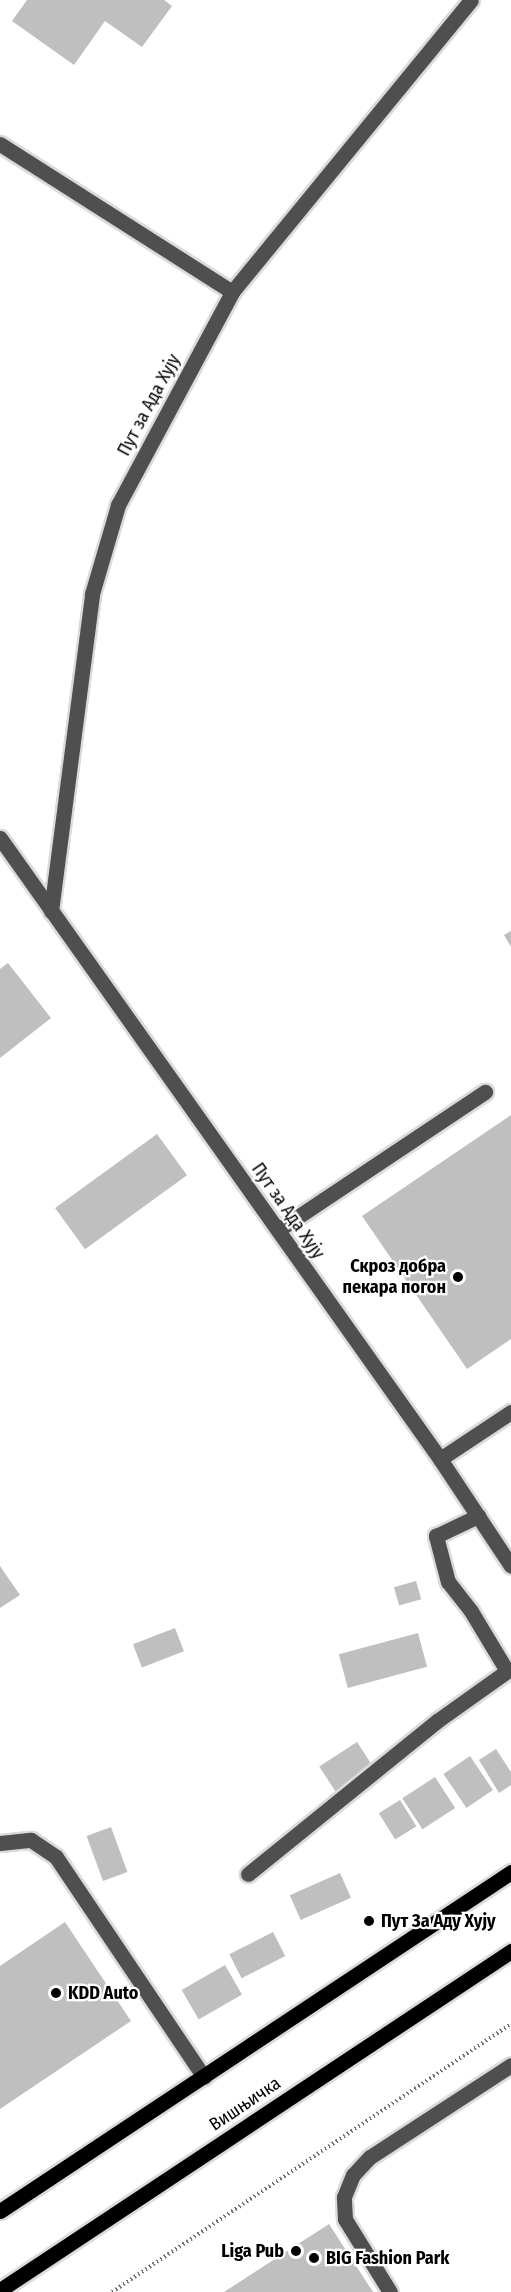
<!DOCTYPE html>
<html>
<head>
<meta charset="utf-8">
<style>
	body { margin:0 }
	#map { position:relative; width:511px; height:2292px; overflow:hidden; background:#fff; font-family:"Fira Sans Condensed",sans-serif }
	div>[style] { position:absolute }
	[style*='--x'] { left:calc(var(--x)*1px); top:calc(var(--y)*1px); width:calc(var(--w)*1px); rotate:calc(var(--a)*1deg) }
	.building>* { inset:0; background:#bfbfbf; transform-origin:0 0 }
	.path>* { height:4px; margin-top:-2px; transform-origin:0; background:repeating-linear-gradient(90deg,#717171 0 1.5px,transparent 0 4.5px) }
	.roads { filter:drop-shadow(2px 0 #dbdbdb) drop-shadow(-2px 0 #dbdbdb) drop-shadow(0 2px #dbdbdb) drop-shadow(0 -2px #dbdbdb) }
	.minor>* { height:15px; margin:-7.5px; padding:0 7.5px; transform-origin:7.5px; border-radius:7.5px; background:#4f4f4f }
	.major>* { height:15px; margin:-7.5px; padding:0 7.5px; transform-origin:7.5px; border-radius:7.5px; background:#000 }
	.dots>* { width:16px; height:16px; translate:-50% -50%; box-sizing:border-box; border:3px solid #fff; border-radius:50% }
	span { translate:-50% -50%; white-space:nowrap; text-align:center; line-height:1.15; -webkit-text-stroke:4.5px #fff; paint-order:stroke }
	.street-label { font-size:18px; color:#000 }
	.poi-label { font-size:18px; color:#000; font-weight:700 }
	.right { translate:-100% -50%; text-align:right }
	.left { translate:0 -50%; text-align:left }
</style>
</head>
<body>
<div id="map">
	<div class="building">
		<div style="clip-path:polygon(27px 0,164px 0,172px 6px,142px 47px,105px 21px,74px 65px,12px 21px)"></div>
		<div style="clip-path:polygon(511px 931px,511px 947px,504px 935px)"></div>
		<div style="clip-path:polygon(8px 963px,51px 1018px,0 1058px,0 969px)"></div>
		<div style="clip-path:polygon(511px 1115px,511px 1339px,467px 1369px,362px 1216px)"></div>
		<div style="left:157px;top:1134px;width:51px;height:126px;rotate:54deg"></div>
		<div style="clip-path:polygon(0 1566px,20px 1595px,0 1608px)"></div>
		<div style="left:416px;top:1581px;width:19px;height:23px;rotate:74deg"></div>
		<div style="left:175px;top:1628px;width:25px;height:45px;rotate:69deg"></div>
		<div style="left:418px;top:1633px;width:35px;height:82px;rotate:75deg"></div>
		<div style="left:357px;top:1742px;width:31px;height:45px;rotate:57deg"></div>
		<div style="clip-path:polygon(496px 1749px,511px 1772px,511px 1785px,499px 1793px,479px 1760px)"></div>
		<div style="left:470px;top:1756px;width:41px;height:32px;rotate:56deg"></div>
		<div style="left:435px;top:1777px;width:37px;height:39px;rotate:57deg"></div>
		<div style="left:400px;top:1800px;width:31px;height:25px;rotate:58deg"></div>
		<div style="left:111px;top:1827px;width:48px;height:26px;rotate:70deg"></div>
		<div style="left:340px;top:1873px;width:27px;height:55px;rotate:66deg"></div>
		<div style="clip-path:polygon(65px 1922px,131px 2021px,0 2109px,0 1966px)"></div>
		<div style="left:273px;top:1932px;width:27px;height:49px;rotate:63deg"></div>
		<div style="left:225px;top:1965px;width:34px;height:50px;rotate:60deg"></div>
		<div style="clip-path:polygon(329px 2224px,373px 2292px,224px 2292px)"></div>
	</div>
	<div class="path">
		<div style="--x:112;--y:2292;--w:481;--a:-33.9"></div>
	</div>
	<div class="roads">
		<div class="minor">
			<div style="--x:0;--y:144;--w:275;--a:32.5"></div>
			<div style="--x:0;--y:838;--w:761;--a:54.68"></div>
			<div style="--x:440;--y:1459;--w:128;--a:56.4"></div>
			<div style="--x:51;--y:911;--w:320;--a:-82.6"></div>
			<div style="--x:92;--y:594;--w:93;--a:-73.7"></div>
			<div style="--x:118;--y:505;--w:242;--a:-61.8"></div>
			<div style="--x:232;--y:292;--w:377;--a:-50.7"></div>
			<div style="--x:278;--y:1230;--w:249;--a:-33.7"></div>
			<div style="--x:440;--y:1459;--w:85;--a:-33.5"></div>
			<div style="--x:0;--y:1843;--w:31;--a:-6"></div>
			<div style="--x:31;--y:1840;--w:30;--a:34"></div>
			<div style="--x:56;--y:1857;--w:265;--a:56.1"></div>
			<div style="--x:248;--y:1874;--w:243;--a:-39"></div>
			<div style="--x:437;--y:1721;--w:86;--a:-35.5"></div>
			<div style="--x:507;--y:1671;--w:70;--a:-121"></div>
			<div style="--x:471;--y:1611;--w:37;--a:-128"></div>
			<div style="--x:448;--y:1582;--w:48;--a:-104.6"></div>
			<div style="--x:436;--y:1536;--w:47;--a:-25.5"></div>
			<div style="--x:390;--y:2292;--w:86;--a:-121.7"></div>
			<div style="--x:345;--y:2219;--w:22;--a:-93"></div>
			<div style="--x:344;--y:2197;--w:24;--a:-68"></div>
			<div style="--x:353;--y:2175;--w:25;--a:-47"></div>
			<div style="--x:370;--y:2157;--w:168;--a:-33.1"></div>
		</div>
		<div class="major">
			<div style="--x:0;--y:2211;--w:613;--a:-33.56"></div>
			<div style="--x:0;--y:2290;--w:613;--a:-33.56"></div>
		</div>
	</div>
	<div class="dots">
		<div style="left:458px;top:1277px;background:#000"></div>
		<div style="left:369px;top:1921px;background:#000"></div>
		<div style="left:56px;top:1993px;background:#000"></div>
		<div style="left:296px;top:2251px;background:#000"></div>
		<div style="left:314px;top:2258px;background:#000"></div>
	</div>
	<div class="street-label">
		<span style="left:149px;top:405px;rotate:-62deg">Пут за Ада Хују</span>
		<span style="left:288px;top:1211px;rotate:55deg">Пут за Ада Хују</span>
		<span style="left:245px;top:2104px;rotate:-34deg">Вишњичка</span>
	</div>
	<div class="poi-label">
		<span class="right" style="left:446px;top:1277px">Скроз добра<br>пекара погон</span>
		<span class="left" style="left:381px;top:1921px">Пут За Аду Хују</span>
		<span class="left" style="left:68px;top:1993px">KDD Auto</span>
		<span class="right" style="left:284px;top:2251px">Liga Pub</span>
		<span class="left" style="left:326px;top:2258px">BIG Fashion Park</span>
	</div>
</div>
</body>
</html>
